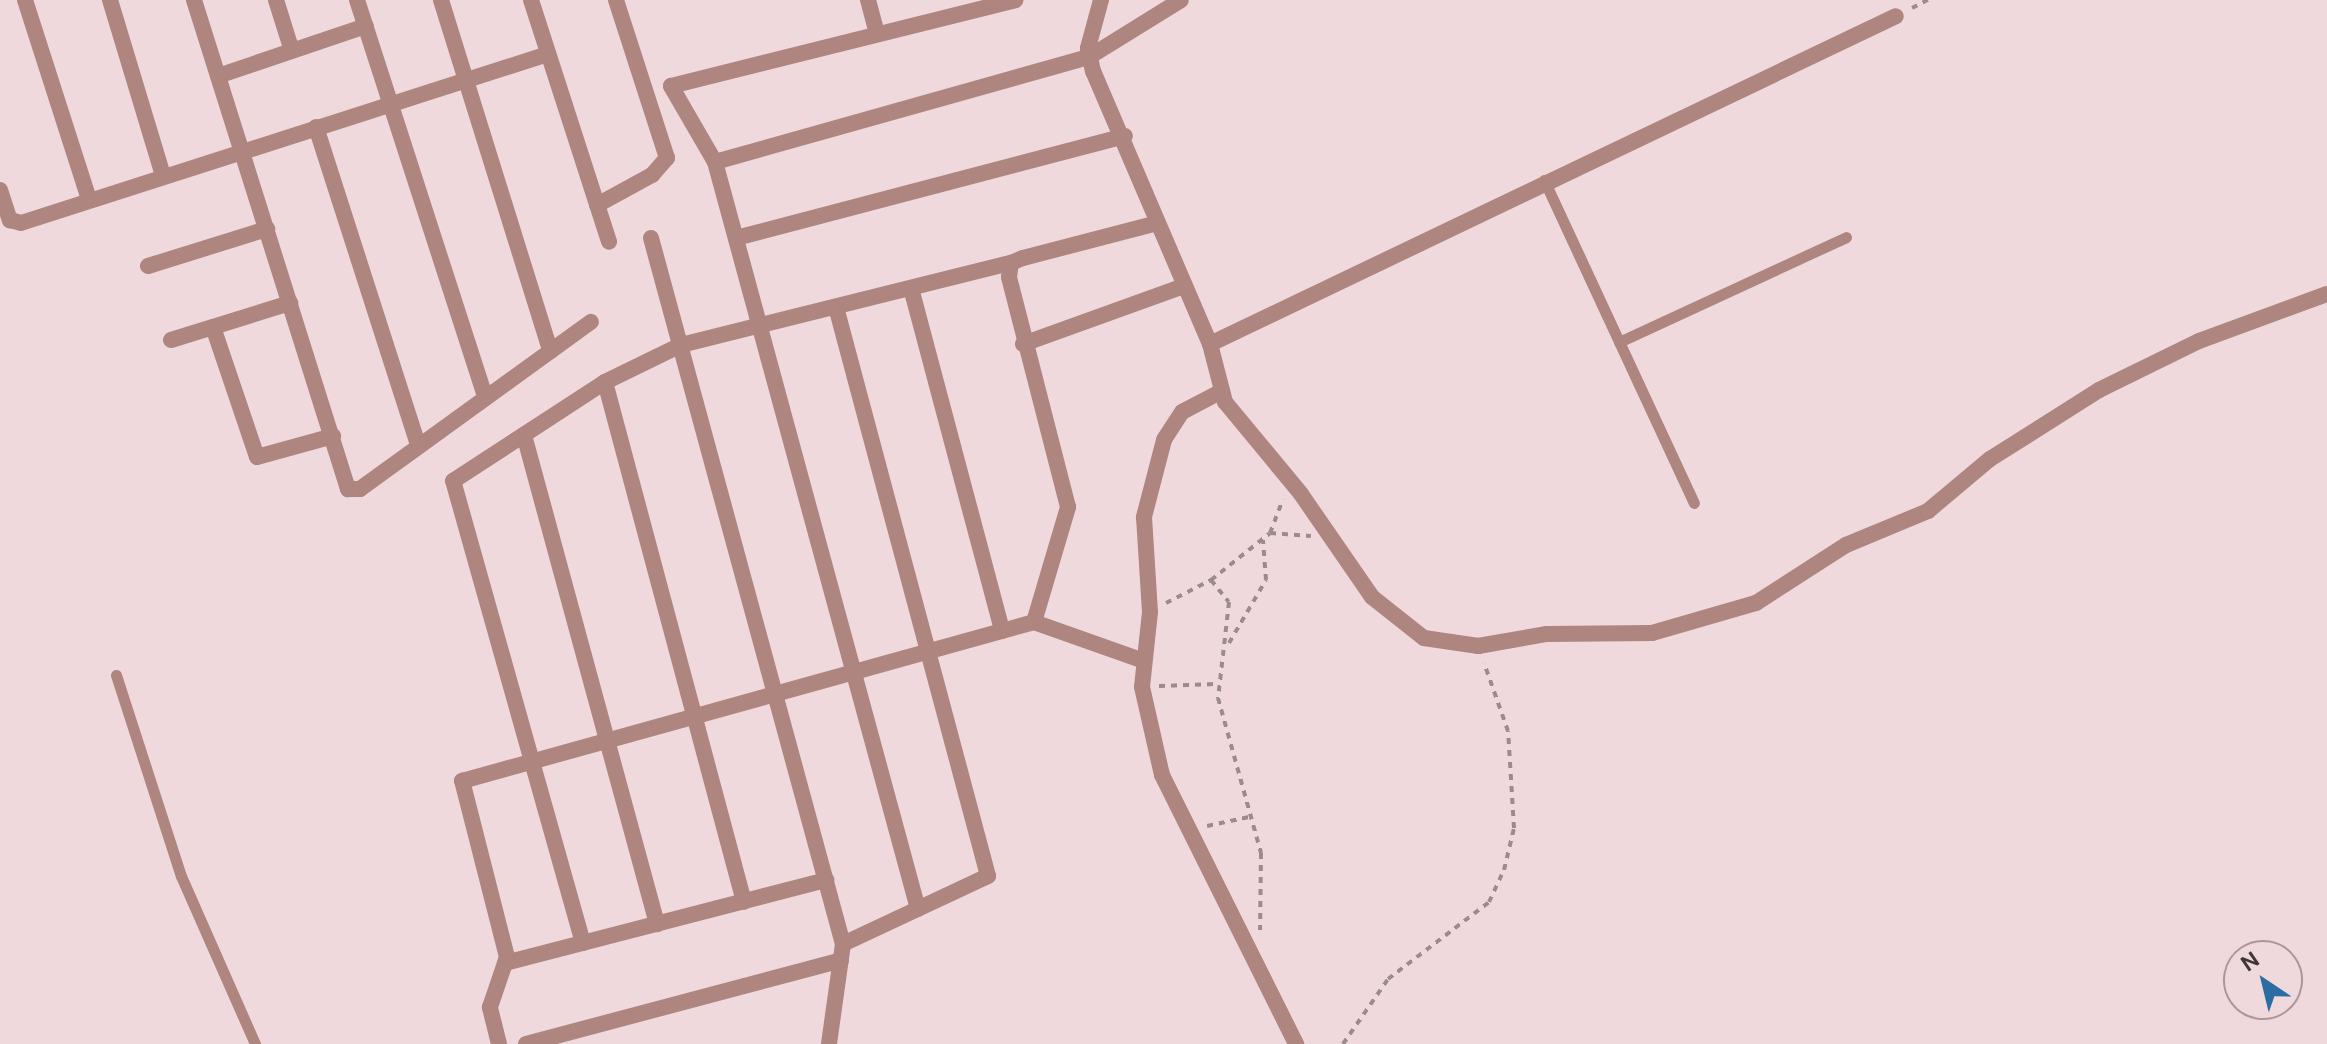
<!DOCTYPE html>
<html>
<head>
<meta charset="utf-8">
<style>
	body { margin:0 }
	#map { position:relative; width:2327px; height:1044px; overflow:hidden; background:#f0d9dd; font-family:"DM Sans",sans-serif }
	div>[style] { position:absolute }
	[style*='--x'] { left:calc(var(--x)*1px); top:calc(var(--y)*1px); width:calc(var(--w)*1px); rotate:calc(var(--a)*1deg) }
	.path>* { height:4px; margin-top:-2px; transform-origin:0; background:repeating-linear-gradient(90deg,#9c8b8e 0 6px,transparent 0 12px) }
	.lane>* { height:11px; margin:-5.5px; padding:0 5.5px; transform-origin:5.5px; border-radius:5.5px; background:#ae857f }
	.street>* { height:16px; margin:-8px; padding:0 8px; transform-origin:8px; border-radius:8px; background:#ae857f }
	span { translate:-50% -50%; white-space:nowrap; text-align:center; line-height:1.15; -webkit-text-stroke:6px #f0d9dd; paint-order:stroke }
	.north { position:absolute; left:2223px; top:940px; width:80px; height:80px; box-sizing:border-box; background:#f0d9dd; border:2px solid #a9989b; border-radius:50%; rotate:325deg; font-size:22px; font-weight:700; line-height:32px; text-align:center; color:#3f3638 }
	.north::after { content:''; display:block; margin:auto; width:28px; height:36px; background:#2b6da3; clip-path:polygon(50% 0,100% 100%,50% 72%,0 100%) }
</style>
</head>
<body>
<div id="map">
	<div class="path">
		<div style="--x:1912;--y:8;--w:18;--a:-27"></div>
		<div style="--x:1270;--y:533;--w:41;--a:4.2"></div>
		<div style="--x:1211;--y:580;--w:28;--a:51"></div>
		<div style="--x:1229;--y:602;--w:97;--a:96.5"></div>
		<div style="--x:1218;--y:698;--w:161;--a:74.5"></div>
		<div style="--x:1261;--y:853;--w:77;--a:90.7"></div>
		<div style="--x:1166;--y:603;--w:51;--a:-27.1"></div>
		<div style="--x:1211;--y:580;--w:75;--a:-38.5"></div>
		<div style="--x:1270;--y:533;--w:36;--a:-69"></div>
		<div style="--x:1229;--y:643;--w:73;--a:-59.6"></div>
		<div style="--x:1266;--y:580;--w:40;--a:-94.3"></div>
		<div style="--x:1159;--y:686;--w:57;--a:-2"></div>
		<div style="--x:1207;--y:826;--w:43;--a:-12.1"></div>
		<div style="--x:1343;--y:1044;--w:79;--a:-55.3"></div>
		<div style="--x:1388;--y:979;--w:127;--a:-37.3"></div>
		<div style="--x:1489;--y:902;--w:35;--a:-65"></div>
		<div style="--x:1504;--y:870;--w:43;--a:-76.6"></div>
		<div style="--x:1514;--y:828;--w:97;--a:-93.5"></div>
		<div style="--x:1508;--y:731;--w:72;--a:-109.4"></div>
	</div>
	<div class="lane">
		<div style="--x:1544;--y:180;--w:356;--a:65.1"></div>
		<div style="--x:1619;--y:342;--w:250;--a:-24.8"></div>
		<div style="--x:116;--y:675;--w:211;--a:72.1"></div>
		<div style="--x:181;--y:876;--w:184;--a:66.2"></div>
	</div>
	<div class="street">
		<div style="--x:25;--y:0;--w:209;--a:72.2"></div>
		<div style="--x:110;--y:0;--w:184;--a:73.2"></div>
		<div style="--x:194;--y:0;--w:513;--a:72.52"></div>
		<div style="--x:348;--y:489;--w:12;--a:0"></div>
		<div style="--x:360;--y:489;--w:285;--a:-35.9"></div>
		<div style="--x:276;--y:0;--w:53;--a:72.6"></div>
		<div style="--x:357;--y:0;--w:417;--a:72.1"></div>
		<div style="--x:441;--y:0;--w:368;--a:72.7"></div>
		<div style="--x:531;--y:0;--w:254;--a:72.1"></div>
		<div style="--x:868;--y:0;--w:35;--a:75"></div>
		<div style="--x:1101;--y:0;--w:50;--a:105.2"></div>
		<div style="--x:1088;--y:48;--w:24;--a:78"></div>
		<div style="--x:1093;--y:71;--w:297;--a:66.8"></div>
		<div style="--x:1210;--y:344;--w:60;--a:75.5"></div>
		<div style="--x:1225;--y:402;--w:119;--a:50.4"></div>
		<div style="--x:1301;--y:494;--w:125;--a:55.4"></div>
		<div style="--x:1372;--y:597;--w:66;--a:38.3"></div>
		<div style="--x:1424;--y:638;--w:55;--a:8.4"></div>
		<div style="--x:1478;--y:646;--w:70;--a:-9.9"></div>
		<div style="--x:1547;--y:634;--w:105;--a:-0.5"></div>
		<div style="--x:1652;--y:633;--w:108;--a:-16.1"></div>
		<div style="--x:1756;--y:603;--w:107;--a:-32.8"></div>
		<div style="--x:1846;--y:545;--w:89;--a:-22.5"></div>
		<div style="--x:1928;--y:511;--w:81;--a:-40"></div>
		<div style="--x:1990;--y:459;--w:129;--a:-32.3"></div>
		<div style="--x:2099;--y:390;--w:111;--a:-26.1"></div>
		<div style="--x:2199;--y:341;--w:136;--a:-20.2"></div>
		<div style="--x:218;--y:76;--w:156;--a:-18.7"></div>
		<div style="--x:316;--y:127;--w:334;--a:72.2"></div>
		<div style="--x:715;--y:162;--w:388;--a:-15.7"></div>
		<div style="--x:1089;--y:57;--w:108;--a:-31.8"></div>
		<div style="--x:0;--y:190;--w:32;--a:72"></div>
		<div style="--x:10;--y:220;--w:11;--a:15"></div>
		<div style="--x:21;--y:223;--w:553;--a:-17.78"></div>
		<div style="--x:597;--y:205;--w:63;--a:-28.6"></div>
		<div style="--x:652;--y:175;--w:23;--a:-49"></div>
		<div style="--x:667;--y:158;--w:166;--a:-107.9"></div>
		<div style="--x:651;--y:238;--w:732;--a:74.79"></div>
		<div style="--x:843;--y:944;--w:101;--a:98"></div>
		<div style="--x:736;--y:238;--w:402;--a:-14.7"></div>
		<div style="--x:148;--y:266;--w:125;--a:-17.3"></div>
		<div style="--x:911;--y:288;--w:355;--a:75.1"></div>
		<div style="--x:836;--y:307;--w:589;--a:75.04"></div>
		<div style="--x:988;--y:876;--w:160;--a:154.9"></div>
		<div style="--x:213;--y:327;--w:137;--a:71.3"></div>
		<div style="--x:257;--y:457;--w:79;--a:-15.4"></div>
		<div style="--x:171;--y:340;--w:125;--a:-17.3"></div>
		<div style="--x:1023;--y:344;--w:171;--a:-19.8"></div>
		<div style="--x:1210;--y:344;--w:760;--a:-25.55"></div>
		<div style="--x:605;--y:382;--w:538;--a:75.03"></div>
		<div style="--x:1222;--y:391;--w:45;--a:152.3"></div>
		<div style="--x:1182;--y:412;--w:33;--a:123"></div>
		<div style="--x:1164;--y:440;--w:80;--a:104.6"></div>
		<div style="--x:1144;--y:517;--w:95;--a:86.4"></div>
		<div style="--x:1150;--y:612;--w:75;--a:96.1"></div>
		<div style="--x:1142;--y:687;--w:90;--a:77.2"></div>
		<div style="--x:1162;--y:775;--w:301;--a:63.5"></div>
		<div style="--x:524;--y:435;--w:507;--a:74.78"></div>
		<div style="--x:1144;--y:661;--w:117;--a:-160.5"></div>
		<div style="--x:1034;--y:622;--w:120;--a:-73.5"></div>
		<div style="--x:1068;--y:507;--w:237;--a:-104.4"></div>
		<div style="--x:1009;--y:277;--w:14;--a:-82"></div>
		<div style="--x:1011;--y:263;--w:13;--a:-23"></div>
		<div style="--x:1023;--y:258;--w:138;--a:-14.6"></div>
		<div style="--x:918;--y:909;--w:774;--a:-105.2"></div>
		<div style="--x:715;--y:162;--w:88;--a:-120.1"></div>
		<div style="--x:671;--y:86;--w:355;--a:-14"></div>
		<div style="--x:583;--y:943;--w:480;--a:-105.7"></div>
		<div style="--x:453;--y:481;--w:181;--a:-33.1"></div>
		<div style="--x:605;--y:382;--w:85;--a:-26"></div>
		<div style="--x:681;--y:345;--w:340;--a:-14"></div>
		<div style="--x:505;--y:963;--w:332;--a:-14.5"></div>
		<div style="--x:499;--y:1044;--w:38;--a:-104"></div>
		<div style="--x:490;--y:1007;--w:53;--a:-71.2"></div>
		<div style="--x:507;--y:957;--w:182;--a:-104.3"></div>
		<div style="--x:462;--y:781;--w:594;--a:-15.53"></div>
		<div style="--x:526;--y:1044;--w:326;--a:-14.9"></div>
	</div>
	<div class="north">N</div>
</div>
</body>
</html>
